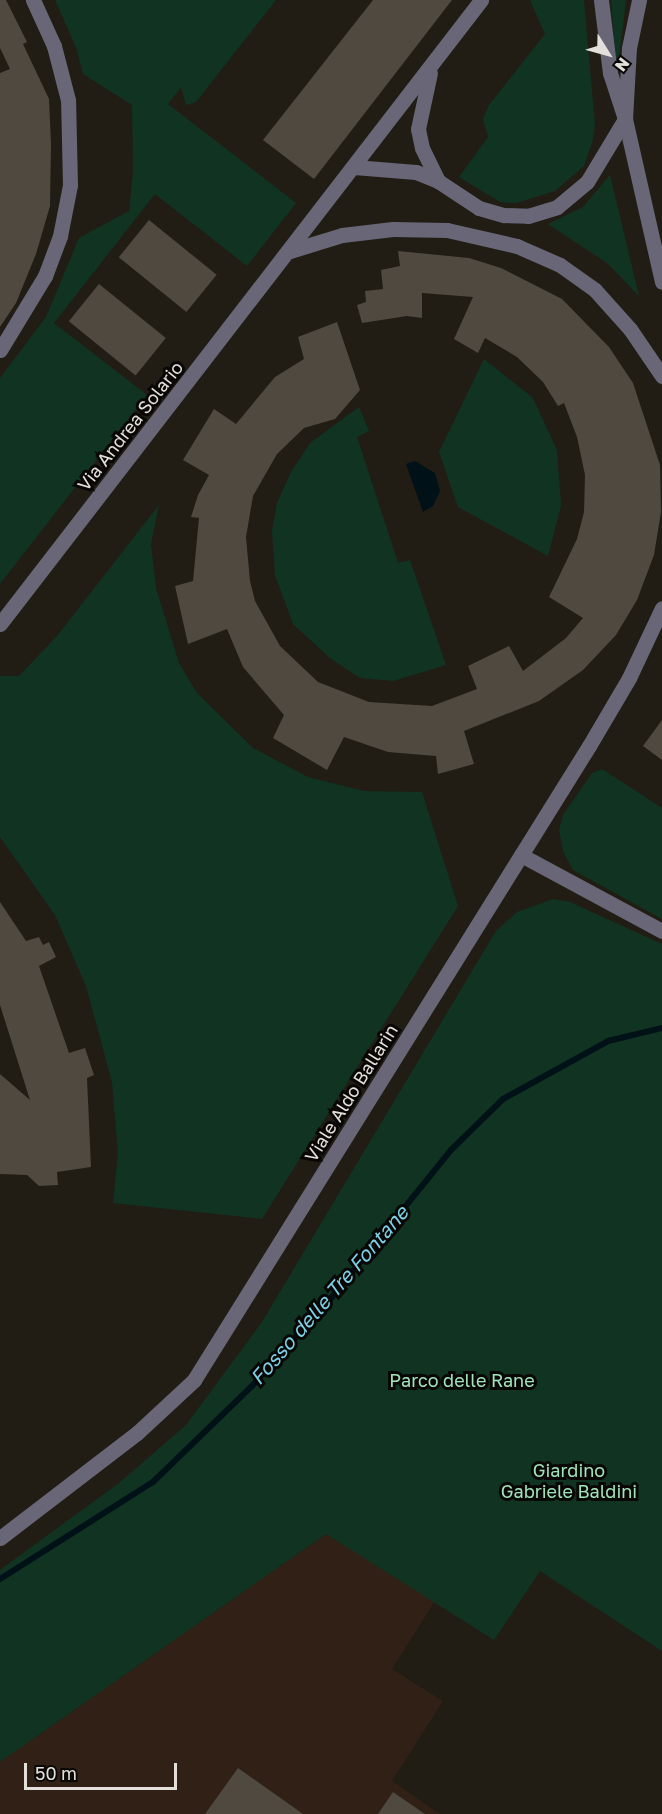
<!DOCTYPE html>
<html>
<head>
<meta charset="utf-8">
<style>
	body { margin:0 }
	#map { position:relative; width:662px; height:1814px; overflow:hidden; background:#211d14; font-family:"Golos Text",sans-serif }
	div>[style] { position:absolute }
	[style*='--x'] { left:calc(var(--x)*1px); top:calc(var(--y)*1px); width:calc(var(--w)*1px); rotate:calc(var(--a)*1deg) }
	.education>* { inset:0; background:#302016 }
	.green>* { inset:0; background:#103421 }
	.water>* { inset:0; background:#001117 }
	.stream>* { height:6px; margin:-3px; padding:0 3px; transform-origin:3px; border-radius:3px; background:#001117 }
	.building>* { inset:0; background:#4f4940; transform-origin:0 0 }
	.minor>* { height:15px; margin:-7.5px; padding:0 7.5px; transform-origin:7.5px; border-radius:7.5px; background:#696677 }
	span { translate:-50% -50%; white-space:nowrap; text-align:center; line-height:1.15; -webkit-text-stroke:6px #090705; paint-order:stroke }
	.street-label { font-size:18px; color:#e3e0db }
	.park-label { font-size:18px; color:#a1e4bc }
	.water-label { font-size:20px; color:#7cd1e7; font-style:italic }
	.north { position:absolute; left:578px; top:24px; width:60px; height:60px; -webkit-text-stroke:4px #090705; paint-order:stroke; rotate:127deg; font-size:16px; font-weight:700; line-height:24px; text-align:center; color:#e3e0db }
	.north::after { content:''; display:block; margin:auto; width:21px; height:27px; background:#e3e0db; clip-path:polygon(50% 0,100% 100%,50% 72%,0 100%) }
	.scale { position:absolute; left:24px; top:1763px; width:153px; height:27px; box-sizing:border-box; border:3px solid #e3e0db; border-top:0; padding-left:8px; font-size:18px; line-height:21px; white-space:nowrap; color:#e3e0db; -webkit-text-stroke:4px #090705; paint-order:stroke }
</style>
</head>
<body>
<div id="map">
	<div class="education">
		<div style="clip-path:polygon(326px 1534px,435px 1601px,392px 1669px,443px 1701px,392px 1781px,440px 1814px,0 1814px,0 1762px)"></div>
	</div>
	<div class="green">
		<div style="clip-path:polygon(55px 0,276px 0,196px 102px,186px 105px,181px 87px,168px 104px,296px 203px,247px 266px,155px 194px,54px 323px,147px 395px,0 584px,0 378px,46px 317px,79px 238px,129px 211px,133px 173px,132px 105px,83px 74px,76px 47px)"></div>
		<div style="clip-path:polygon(530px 0,584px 0,595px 125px,592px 143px,584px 166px,555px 191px,516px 203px,500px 202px,459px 177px,488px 137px,483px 119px,489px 105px,545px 34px)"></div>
		<div style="clip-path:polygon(611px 0,626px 0,619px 60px,616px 60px)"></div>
		<div style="clip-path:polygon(610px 175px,639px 296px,607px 263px,548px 224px,583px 207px)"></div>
		<div style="clip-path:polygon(484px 359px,533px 398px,557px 450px,561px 506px,548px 556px,458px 507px,439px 452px)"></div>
		<div style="clip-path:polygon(359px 407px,369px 431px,357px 437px,398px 563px,410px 560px,446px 665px,393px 681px,360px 678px,330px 658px,293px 624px,275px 575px,272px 531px,277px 503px,291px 472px,310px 443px)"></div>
		<div style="clip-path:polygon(159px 505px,151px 544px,156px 588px,179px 663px,197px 693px,253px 748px,308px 777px,364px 791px,422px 792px,458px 906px,262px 1219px,113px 1203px,118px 1153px,112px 1082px,86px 986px,55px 915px,0 837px,0 676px,19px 676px,57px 636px)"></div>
		<div style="clip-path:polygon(602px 769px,662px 808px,662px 919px,573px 870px,563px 851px,559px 830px,563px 815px,592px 773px)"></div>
		<div style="clip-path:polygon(553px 899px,570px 902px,662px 944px,662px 1651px,540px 1571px,494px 1640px,326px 1534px,0 1762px,0 1570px,119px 1483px,186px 1425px,262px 1322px,496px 931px,517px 912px)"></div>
	</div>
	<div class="water">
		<div style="clip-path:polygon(415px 461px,435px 473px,440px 491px,433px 506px,423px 512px,406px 464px)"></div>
	</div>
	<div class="stream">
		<div style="--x:0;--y:1579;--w:181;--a:-32.4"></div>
		<div style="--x:153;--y:1482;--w:138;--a:-44.1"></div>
		<div style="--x:252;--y:1386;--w:120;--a:-48"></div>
		<div style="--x:332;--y:1297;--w:189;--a:-51"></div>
		<div style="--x:451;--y:1150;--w:73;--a:-44.4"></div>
		<div style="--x:503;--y:1099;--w:120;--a:-28.9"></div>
		<div style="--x:608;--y:1041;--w:56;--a:-13.5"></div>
	</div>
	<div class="building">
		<div style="clip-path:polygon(0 0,6px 0,27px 42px,23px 44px,49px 99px,51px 144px,50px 206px,36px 254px,16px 303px,0 327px,0 73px,10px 69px,0 48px)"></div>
		<div style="clip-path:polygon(373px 0,452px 0,314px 179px,263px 140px)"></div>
		<div style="left:149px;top:220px;width:87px;height:48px;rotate:39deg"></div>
		<div style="clip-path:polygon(398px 251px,469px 258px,501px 268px,562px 299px,609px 347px,633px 383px,660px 465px,661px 512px,654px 555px,637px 600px,616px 635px,583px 670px,539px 701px,464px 731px,474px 764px,438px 774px,436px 756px,388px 752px,344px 737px,327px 770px,273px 738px,284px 715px,243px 667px,227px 629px,188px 644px,175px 586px,193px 581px,199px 518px,191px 517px,198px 495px,209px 475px,183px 460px,214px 409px,236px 424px,275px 377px,304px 359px,298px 337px,337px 322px,360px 390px,335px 419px,304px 428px,277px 454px,253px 496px,246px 537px,250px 581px,255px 601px,280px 646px,318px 682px,369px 702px,432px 706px,477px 689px,468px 666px,509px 646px,523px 671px,566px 638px,583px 618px,549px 597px,577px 539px,584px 512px,585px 475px,577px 437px,564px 403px,558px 406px,543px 382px,517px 357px,485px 338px,478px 353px,454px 339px,473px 297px,422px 293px,422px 318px,407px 316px,362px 323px,357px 305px,366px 302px,365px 291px,383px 289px,381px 270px,400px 266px)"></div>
		<div style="left:99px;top:284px;width:86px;height:48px;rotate:39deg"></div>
		<div style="clip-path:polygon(662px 720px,662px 760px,643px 746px)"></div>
		<div style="clip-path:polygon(0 902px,26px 941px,39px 937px,43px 945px,49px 942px,56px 957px,39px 966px,69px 1053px,85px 1048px,94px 1075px,87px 1078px,91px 1167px,57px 1172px,58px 1185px,39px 1186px,27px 1175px,0 1174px,0 1074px,30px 1100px,0 1005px)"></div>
		<div style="clip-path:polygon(238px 1768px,303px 1814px,205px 1814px)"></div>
		<div style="clip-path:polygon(393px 1792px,425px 1814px,378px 1814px)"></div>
	</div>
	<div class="minor">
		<div style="--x:601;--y:0;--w:74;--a:83"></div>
		<div style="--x:610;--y:73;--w:48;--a:71.9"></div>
		<div style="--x:625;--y:119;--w:167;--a:77.2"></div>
		<div style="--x:430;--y:73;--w:57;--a:102.1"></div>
		<div style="--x:418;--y:129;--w:19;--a:78"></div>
		<div style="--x:422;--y:148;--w:37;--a:64"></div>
		<div style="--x:354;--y:167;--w:62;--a:4.6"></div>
		<div style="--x:416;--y:172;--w:24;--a:22"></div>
		<div style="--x:438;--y:181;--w:49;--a:33.4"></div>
		<div style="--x:479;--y:208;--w:26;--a:16"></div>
		<div style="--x:504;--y:215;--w:24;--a:2"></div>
		<div style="--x:528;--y:216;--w:30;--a:-17"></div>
		<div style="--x:557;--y:207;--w:39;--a:-40"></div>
		<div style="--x:587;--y:182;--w:74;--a:-58.9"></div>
		<div style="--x:625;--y:119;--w:71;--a:-86.8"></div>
		<div style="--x:629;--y:48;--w:49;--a:-78.2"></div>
		<div style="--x:290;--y:251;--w:54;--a:-17.1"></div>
		<div style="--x:342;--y:235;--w:51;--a:-6.7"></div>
		<div style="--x:393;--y:229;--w:54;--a:1.1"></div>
		<div style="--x:447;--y:230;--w:72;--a:12.9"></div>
		<div style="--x:517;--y:246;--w:47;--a:23.8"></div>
		<div style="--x:560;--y:265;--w:43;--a:35.5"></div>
		<div style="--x:595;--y:290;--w:52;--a:48.1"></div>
		<div style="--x:630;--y:329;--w:57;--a:55.8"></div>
		<div style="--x:0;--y:350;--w:87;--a:-58.7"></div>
		<div style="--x:45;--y:276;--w:43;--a:-69.4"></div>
		<div style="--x:60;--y:236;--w:52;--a:-78.9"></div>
		<div style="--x:70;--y:185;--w:85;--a:-91.3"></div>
		<div style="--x:68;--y:100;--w:56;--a:-104.5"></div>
		<div style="--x:54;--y:46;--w:51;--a:-114.5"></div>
		<div style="--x:0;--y:624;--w:788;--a:-52.37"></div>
		<div style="--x:521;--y:855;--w:160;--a:28.3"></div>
		<div style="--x:0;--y:1538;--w:173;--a:-37.5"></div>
		<div style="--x:137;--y:1433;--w:78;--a:-42.9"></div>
		<div style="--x:194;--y:1380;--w:747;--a:-58.08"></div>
		<div style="--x:589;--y:746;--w:79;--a:-59.5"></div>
		<div style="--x:629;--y:678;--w:77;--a:-64.8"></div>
	</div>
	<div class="street-label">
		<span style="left:130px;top:426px;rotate:-52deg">Via Andrea Solario</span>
		<span style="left:351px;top:1093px;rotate:-58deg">Viale Aldo Ballarin</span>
	</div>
	<div class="park-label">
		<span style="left:462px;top:1380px">Parco delle Rane</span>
		<span style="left:569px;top:1481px">Giardino<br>Gabriele Baldini</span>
	</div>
	<div class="water-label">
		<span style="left:329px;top:1295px;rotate:-49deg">Fosso delle Tre Fontane</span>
	</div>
	<div class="north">N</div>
	<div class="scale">50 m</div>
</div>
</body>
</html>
